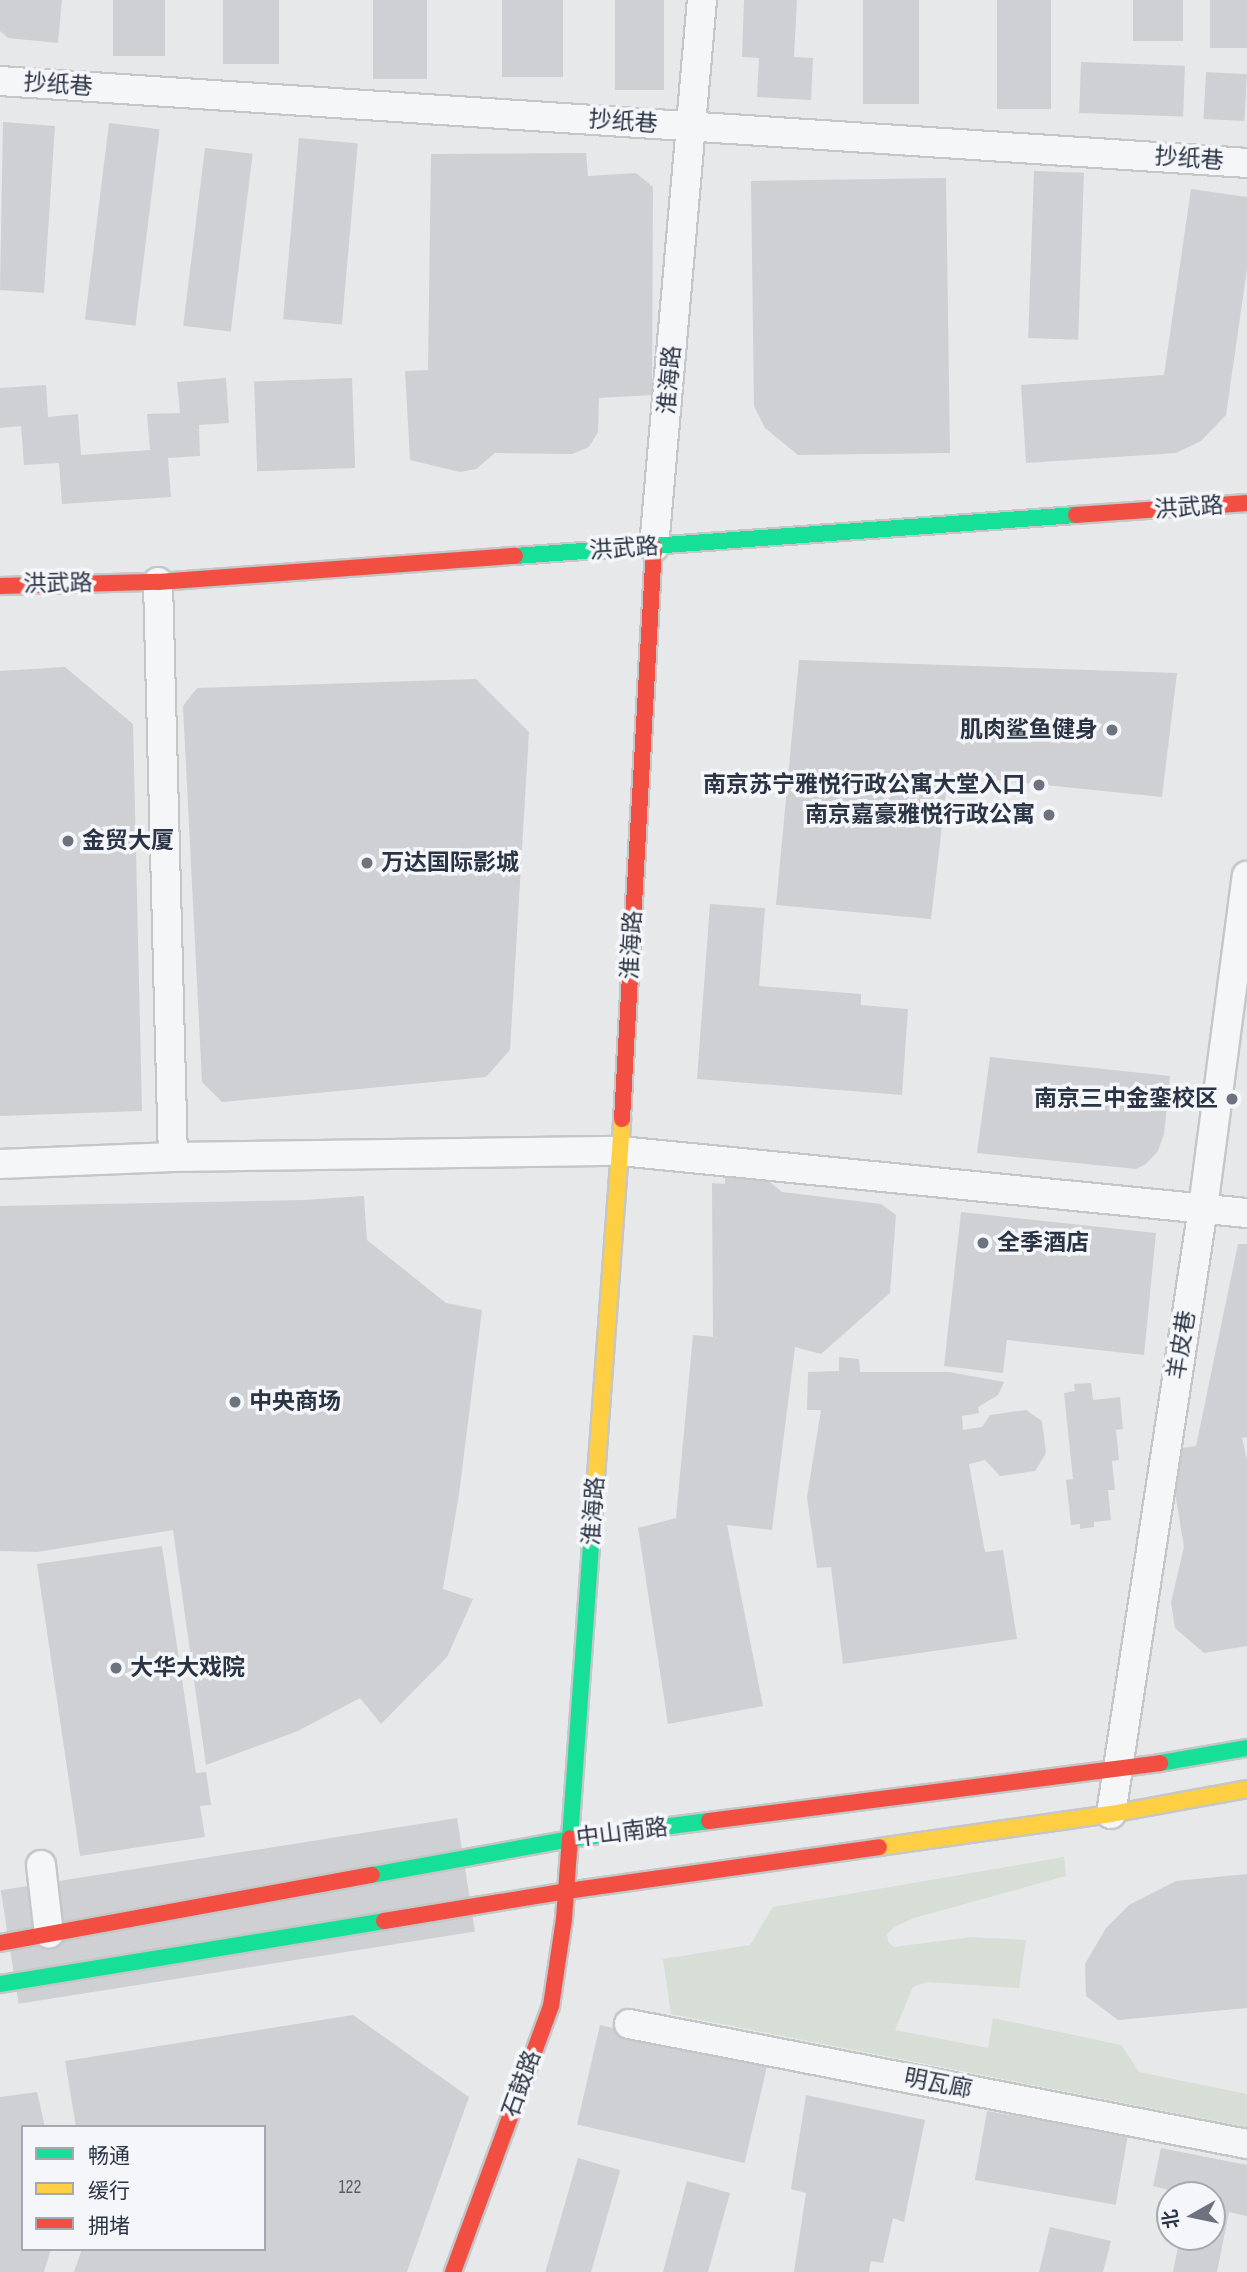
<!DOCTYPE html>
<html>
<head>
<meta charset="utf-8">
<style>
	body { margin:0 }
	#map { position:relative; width:1247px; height:2272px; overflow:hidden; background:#e6e8ea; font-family:"Sofia Sans Condensed","Noto Sans SC",sans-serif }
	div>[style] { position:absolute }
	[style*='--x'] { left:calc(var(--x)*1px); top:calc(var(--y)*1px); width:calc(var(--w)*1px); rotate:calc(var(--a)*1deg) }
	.green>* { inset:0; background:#d6ded6 }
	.building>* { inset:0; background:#ced0d3; transform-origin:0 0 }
	.roads { filter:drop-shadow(2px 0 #c4c6c8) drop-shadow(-2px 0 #c4c6c8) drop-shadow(0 2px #c4c6c8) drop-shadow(0 -2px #c4c6c8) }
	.street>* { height:28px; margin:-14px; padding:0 14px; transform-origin:14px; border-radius:14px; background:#f5f6f7 }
	.fast>* { height:16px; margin:-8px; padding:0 8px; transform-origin:8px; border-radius:8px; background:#16e098 }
	.slow>* { height:16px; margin:-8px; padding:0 8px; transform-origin:8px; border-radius:8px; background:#ffcf43 }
	.jam>* { height:16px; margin:-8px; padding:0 8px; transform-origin:8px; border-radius:8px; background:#f24e42 }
	.dots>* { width:19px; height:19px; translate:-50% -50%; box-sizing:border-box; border:4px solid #f4f6f9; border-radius:50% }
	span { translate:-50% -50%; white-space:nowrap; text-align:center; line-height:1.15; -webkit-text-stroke:7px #f4f6f9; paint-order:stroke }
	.number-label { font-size:19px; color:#545c69 }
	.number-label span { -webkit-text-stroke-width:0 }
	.street-label { font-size:23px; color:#2b3445 }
	.poi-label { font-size:23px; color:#2b3445; font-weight:700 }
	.right { translate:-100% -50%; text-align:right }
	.left { translate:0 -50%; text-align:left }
	.legend { position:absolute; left:21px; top:2125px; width:245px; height:126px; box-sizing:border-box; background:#f4f6f9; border:2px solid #a4a8b1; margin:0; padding:9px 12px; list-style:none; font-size:21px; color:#2b3445 }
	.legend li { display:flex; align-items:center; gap:14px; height:35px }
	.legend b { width:35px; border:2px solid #a4a8b1 }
	.north { position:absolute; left:1156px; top:2181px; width:70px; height:70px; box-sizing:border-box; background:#f4f6f9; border:2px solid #a4a8b1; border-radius:50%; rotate:261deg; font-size:19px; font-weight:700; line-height:28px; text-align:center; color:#2b3445 }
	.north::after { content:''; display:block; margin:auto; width:24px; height:32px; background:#6c737f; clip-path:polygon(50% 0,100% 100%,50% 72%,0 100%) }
</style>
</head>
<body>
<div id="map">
	<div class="green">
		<div style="clip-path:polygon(1064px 1857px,1066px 1876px,914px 1918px,894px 1927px,887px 1934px,888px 1942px,894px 1947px,971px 1937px,1026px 1940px,1019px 1988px,927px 1982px,913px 1987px,895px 2030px,988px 2048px,993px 2018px,1121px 2045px,1139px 2072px,1247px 2094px,1247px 2127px,671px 2014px,663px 1959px,750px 1945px,773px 1907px)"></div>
	</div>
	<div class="building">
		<div style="clip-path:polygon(0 0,62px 0,58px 43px,8px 38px,0 31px)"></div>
		<div style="left:113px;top:0;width:52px;height:56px"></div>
		<div style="left:223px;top:0;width:56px;height:64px"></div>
		<div style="left:373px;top:0;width:54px;height:79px"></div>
		<div style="left:502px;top:0;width:61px;height:77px"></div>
		<div style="left:615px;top:0;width:49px;height:90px"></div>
		<div style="clip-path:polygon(744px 0,797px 0,794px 57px,813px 58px,811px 100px,757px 97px,759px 58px,742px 57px)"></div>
		<div style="left:863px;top:0;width:56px;height:104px"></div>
		<div style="left:997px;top:0;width:54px;height:109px"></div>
		<div style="left:1133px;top:0;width:50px;height:41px"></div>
		<div style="left:1210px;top:0;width:37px;height:48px"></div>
		<div style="left:1081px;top:62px;width:104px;height:51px;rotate:2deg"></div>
		<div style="left:1206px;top:72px;width:41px;height:47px;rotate:3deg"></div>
		<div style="clip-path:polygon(3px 122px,55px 126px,44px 293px,0 290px)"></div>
		<div style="left:109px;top:123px;width:51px;height:198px;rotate:7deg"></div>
		<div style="left:299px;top:138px;width:59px;height:182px;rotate:5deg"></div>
		<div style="left:205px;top:148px;width:48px;height:179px;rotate:7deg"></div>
		<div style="clip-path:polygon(586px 153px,588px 176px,636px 173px,653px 187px,652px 395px,599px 398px,598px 432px,589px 447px,572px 454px,495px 453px,476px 469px,460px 472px,410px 460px,405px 371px,428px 370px,431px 154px)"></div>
		<div style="left:1034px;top:171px;width:50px;height:167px;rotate:2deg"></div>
		<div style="clip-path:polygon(946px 178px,950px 453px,798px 455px,765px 428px,754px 406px,751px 181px)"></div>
		<div style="clip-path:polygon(1191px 189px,1247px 197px,1247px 269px,1226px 415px,1201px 441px,1176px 453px,1026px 463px,1021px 385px,1164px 375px)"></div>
		<div style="clip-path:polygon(226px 378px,229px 423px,199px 425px,200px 456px,168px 458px,171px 497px,62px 504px,59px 463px,24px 465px,21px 426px,0 428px,0 388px,46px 385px,48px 417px,78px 414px,81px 455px,150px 450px,147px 414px,180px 413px,177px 382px)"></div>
		<div style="left:352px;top:378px;width:90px;height:98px;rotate:88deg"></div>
		<div style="clip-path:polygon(799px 660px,1177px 673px,1162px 797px,948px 775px,931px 919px,776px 905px)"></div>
		<div style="clip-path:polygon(65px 667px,133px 724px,142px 1111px,0 1116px,0 671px)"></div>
		<div style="clip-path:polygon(476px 679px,529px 732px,510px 1050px,486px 1077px,222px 1102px,202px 1082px,183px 706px,197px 688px)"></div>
		<div style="clip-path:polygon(710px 904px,765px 908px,759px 986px,861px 994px,861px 1005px,908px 1009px,902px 1095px,697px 1079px)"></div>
		<div style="clip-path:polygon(990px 1057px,1170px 1076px,1164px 1134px,1158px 1151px,1146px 1164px,1136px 1169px,977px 1153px)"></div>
		<div style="clip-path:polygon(725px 1175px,765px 1178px,782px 1192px,881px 1204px,896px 1215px,890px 1293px,821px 1354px,795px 1347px,772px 1530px,727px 1525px,763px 1706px,668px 1724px,638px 1528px,676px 1518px,693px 1335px,713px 1337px,712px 1183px,725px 1184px)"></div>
		<div style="clip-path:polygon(364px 1196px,367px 1240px,446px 1303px,482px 1310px,459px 1494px,443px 1589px,473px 1599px,447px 1657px,381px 1724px,360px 1698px,298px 1731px,206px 1765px,173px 1530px,37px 1552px,0 1551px,0 1206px,304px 1200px)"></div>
		<div style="clip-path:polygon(961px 1212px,1156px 1233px,1144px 1355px,1007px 1340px,1003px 1373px,944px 1366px)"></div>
		<div style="clip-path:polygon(1238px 1244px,1247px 1244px,1247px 1437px,1242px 1438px,1247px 1460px,1247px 1646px,1204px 1653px,1175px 1628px,1171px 1602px,1184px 1547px,1168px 1450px,1196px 1446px)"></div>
		<div style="clip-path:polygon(839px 1357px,859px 1359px,860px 1372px,949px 1372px,1004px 1382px,998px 1395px,978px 1407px,979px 1413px,962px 1416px,963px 1430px,982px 1427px,990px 1415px,1026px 1410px,1042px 1421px,1046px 1453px,1035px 1471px,1000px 1476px,985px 1460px,969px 1464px,985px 1552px,1003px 1550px,1017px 1639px,843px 1664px,831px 1567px,817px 1568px,807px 1497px,821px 1410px,807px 1410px,808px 1372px,839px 1371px)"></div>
		<div style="clip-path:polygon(1091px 1383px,1093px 1400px,1120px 1397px,1123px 1429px,1116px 1430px,1119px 1460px,1112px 1461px,1115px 1490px,1108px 1490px,1111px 1520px,1094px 1522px,1094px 1527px,1080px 1529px,1080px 1524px,1071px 1525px,1066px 1480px,1073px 1479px,1064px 1393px,1075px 1391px,1074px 1384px)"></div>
		<div style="clip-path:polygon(162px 1546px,196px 1773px,206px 1772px,211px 1805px,200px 1806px,205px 1837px,80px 1856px,37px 1564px)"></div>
		<div style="left:457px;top:1818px;width:115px;height:462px;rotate:81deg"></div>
		<div style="clip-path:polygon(1247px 1874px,1247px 2008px,1118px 2020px,1086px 1996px,1085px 1964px,1106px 1928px,1129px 1905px,1176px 1881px)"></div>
		<div style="clip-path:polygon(353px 2015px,469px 2097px,407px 2272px,74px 2272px,82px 2249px,264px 2249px,264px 2127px,76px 2127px,65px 2061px)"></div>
		<div style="left:600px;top:2025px;width:172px;height:102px;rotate:13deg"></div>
		<div style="clip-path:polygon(37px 2092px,45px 2127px,23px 2127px,23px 2249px,51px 2249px,44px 2272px,0 2272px,0 2097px)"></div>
		<div style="clip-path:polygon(806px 2095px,925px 2120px,904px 2222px,893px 2218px,883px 2263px,871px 2261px,869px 2272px,794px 2272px,806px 2193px,791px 2189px)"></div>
		<div style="left:987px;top:2111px;width:143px;height:70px;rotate:10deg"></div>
		<div style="clip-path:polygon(1161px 2148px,1247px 2165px,1247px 2216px,1229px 2212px,1217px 2272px,1173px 2272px,1180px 2237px,1212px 2237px,1212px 2195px,1188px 2195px,1153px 2186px)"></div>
		<div style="left:578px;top:2158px;width:44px;height:118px;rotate:16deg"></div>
		<div style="clip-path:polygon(687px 2181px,730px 2193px,708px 2272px,663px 2272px)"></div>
		<div style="clip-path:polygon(1050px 2227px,1111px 2241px,1103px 2272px,1039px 2272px)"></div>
	</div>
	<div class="roads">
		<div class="street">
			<div style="--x:0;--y:81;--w:1250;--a:3.76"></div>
			<div style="--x:654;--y:547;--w:549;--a:-84.99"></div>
			<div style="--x:158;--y:582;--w:575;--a:88.51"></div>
			<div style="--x:0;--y:1164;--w:173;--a:-2.3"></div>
			<div style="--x:173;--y:1157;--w:447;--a:-0.8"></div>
			<div style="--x:620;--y:1151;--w:630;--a:5.65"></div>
			<div style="--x:1111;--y:1814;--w:613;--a:-81.37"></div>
			<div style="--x:1203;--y:1208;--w:335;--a:-82.5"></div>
			<div style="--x:41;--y:1865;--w:69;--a:83.4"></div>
			<div style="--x:629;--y:2024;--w:630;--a:10.99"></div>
		</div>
		<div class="fast">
			<div style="--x:515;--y:556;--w:562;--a:-4.18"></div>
			<div style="--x:1160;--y:1763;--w:88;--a:-9.8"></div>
			<div style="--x:570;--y:1838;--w:308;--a:-85.9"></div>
			<div style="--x:372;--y:1875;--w:201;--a:-10.3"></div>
			<div style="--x:570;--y:1839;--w:140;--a:-7.4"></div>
			<div style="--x:0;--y:1984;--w:389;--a:-9.3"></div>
		</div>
		<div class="slow">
			<div style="--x:592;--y:1531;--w:413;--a:-85.8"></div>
			<div style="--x:879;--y:1847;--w:234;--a:-8.1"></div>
			<div style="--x:1111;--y:1814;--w:138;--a:-10.4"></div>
		</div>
		<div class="jam">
			<div style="--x:1076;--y:515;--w:171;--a:-4"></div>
			<div style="--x:0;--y:586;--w:158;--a:-1.5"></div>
			<div style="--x:158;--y:582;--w:358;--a:-4.2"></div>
			<div style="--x:622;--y:1119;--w:573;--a:-86.8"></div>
			<div style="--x:709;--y:1821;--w:455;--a:-7.3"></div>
			<div style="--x:384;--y:1921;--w:185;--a:-9.3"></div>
			<div style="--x:567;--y:1891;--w:315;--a:-8"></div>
			<div style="--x:0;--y:1943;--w:378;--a:-10.4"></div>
			<div style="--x:453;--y:2272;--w:283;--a:-69.8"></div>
			<div style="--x:551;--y:2006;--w:88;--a:-81.5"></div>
			<div style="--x:564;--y:1919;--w:81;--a:-85.8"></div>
		</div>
	</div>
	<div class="dots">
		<div style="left:1112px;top:730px;background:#6c737f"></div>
		<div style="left:1039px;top:785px;background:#6c737f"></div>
		<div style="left:1049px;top:815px;background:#6c737f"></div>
		<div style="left:68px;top:841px;background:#6c737f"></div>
		<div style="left:367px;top:863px;background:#6c737f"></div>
		<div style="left:1232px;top:1099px;background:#6c737f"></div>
		<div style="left:983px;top:1243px;background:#6c737f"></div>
		<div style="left:235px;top:1402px;background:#6c737f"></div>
		<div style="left:116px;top:1668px;background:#6c737f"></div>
	</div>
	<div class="number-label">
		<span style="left:350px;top:2188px">122</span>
	</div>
	<div class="street-label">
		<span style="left:58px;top:85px;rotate:4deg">抄纸巷</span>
		<span style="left:623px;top:122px;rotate:4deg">抄纸巷</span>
		<span style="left:1189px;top:159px;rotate:4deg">抄纸巷</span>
		<span style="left:670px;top:380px;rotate:-85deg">淮海路</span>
		<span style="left:1189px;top:508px;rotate:-4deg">洪武路</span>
		<span style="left:624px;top:549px;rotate:-4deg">洪武路</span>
		<span style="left:58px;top:584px;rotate:-1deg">洪武路</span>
		<span style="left:632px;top:945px;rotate:-87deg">淮海路</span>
		<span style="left:1182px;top:1345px;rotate:-81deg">羊皮巷</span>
		<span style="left:594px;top:1511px;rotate:-86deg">淮海路</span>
		<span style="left:622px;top:1833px;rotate:-7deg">中山南路</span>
		<span style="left:522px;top:2084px;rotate:-70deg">石鼓路</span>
		<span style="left:938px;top:2084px;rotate:11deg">明瓦廊</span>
	</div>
	<div class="poi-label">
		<span class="right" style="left:1098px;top:730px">肌肉鲨鱼健身</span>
		<span class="right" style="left:1025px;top:785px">南京苏宁雅悦行政公寓大堂入口</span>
		<span class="right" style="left:1035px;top:815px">南京嘉豪雅悦行政公寓</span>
		<span class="left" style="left:82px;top:841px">金贸大厦</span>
		<span class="left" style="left:381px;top:863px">万达国际影城</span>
		<span class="right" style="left:1218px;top:1099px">南京三中金銮校区</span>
		<span class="left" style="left:997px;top:1243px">全季酒店</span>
		<span class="left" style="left:249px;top:1402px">中央商场</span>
		<span class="left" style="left:130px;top:1668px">大华大戏院</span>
	</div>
	<ul class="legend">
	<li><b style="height:9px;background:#16e098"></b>畅通</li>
	<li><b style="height:9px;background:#ffcf43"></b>缓行</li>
	<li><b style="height:9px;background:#f24e42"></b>拥堵</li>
	</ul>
	<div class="north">北</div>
</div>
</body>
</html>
